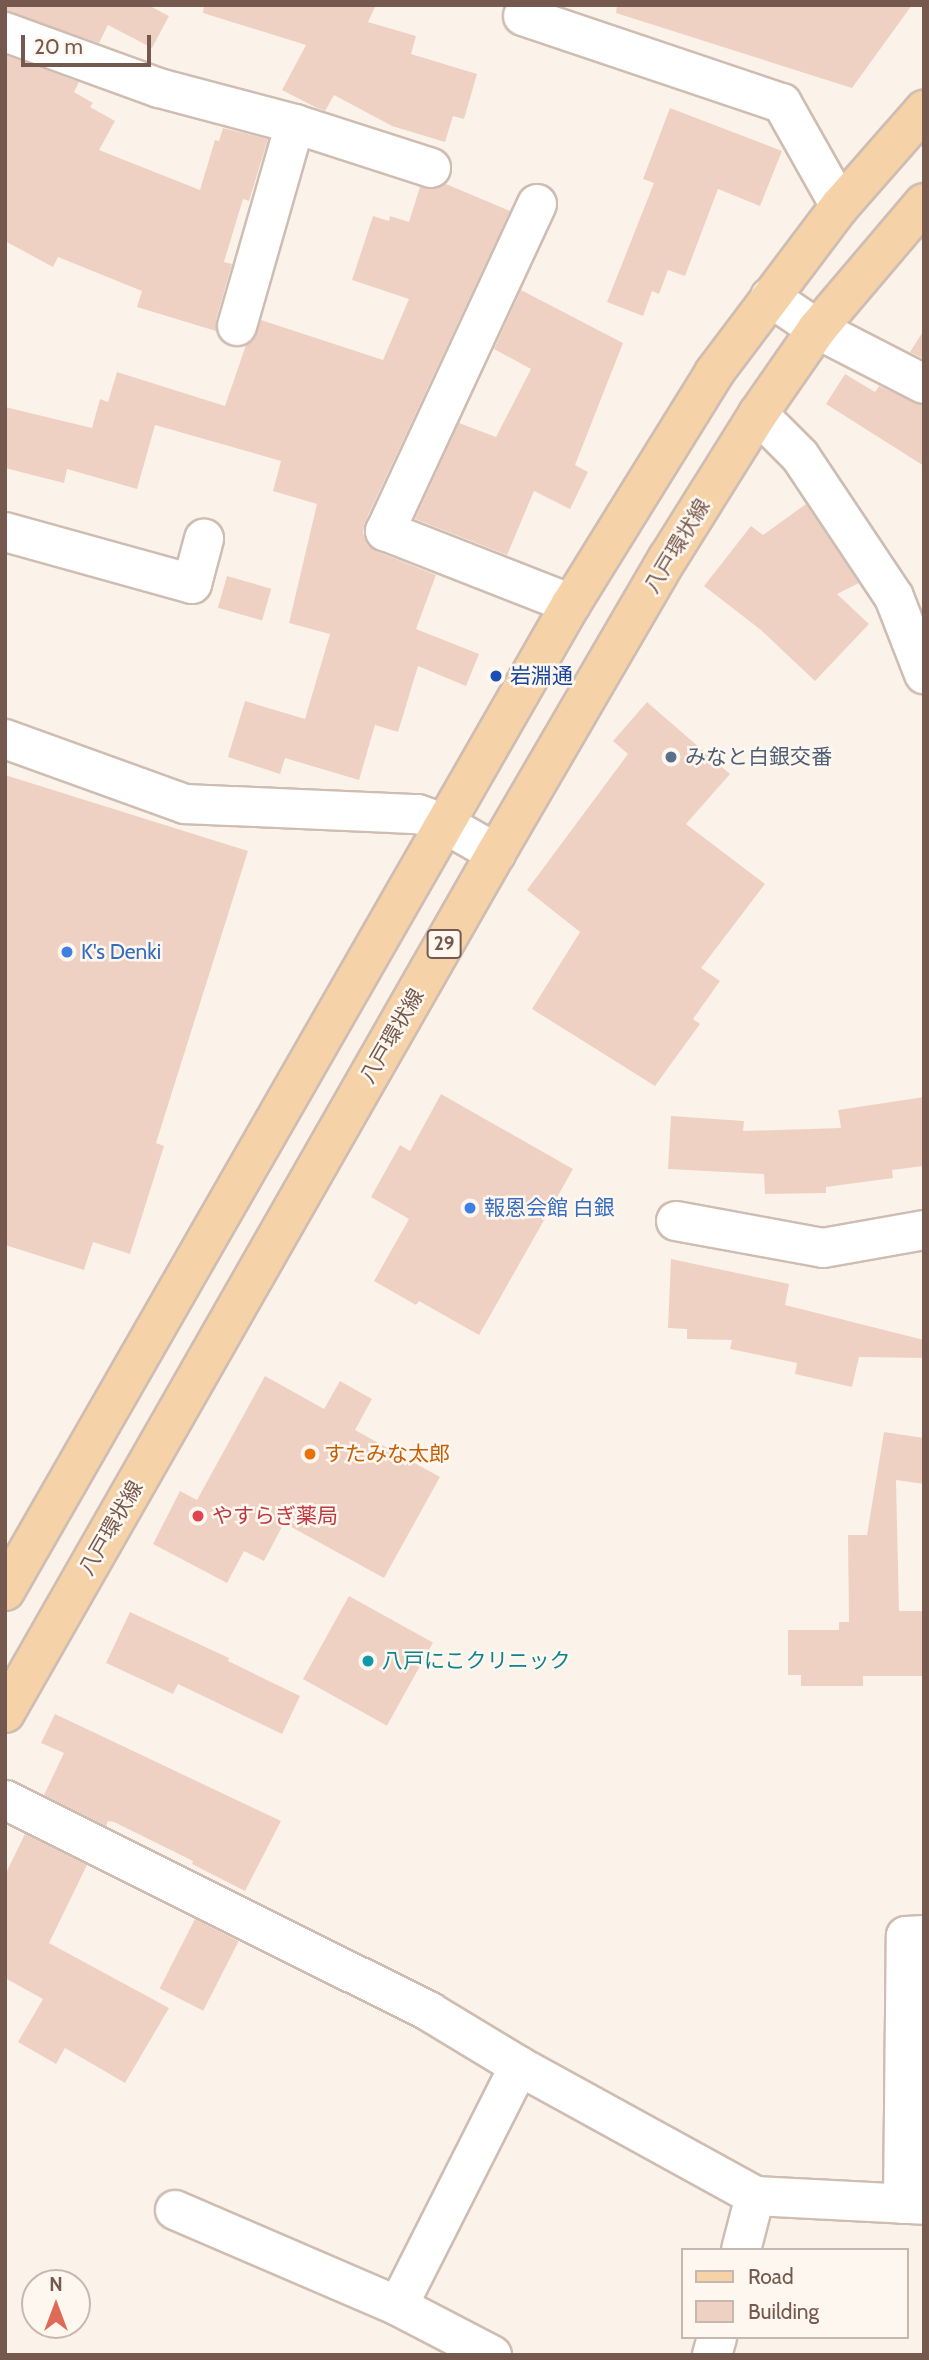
<!DOCTYPE html>
<html>
<head>
<meta charset="utf-8">
<style>
	body { margin:0 }
	#map { position:relative; width:929px; height:2360px; overflow:hidden; background:#fbf3e9; font-family:Cabin,"Noto Sans JP",sans-serif }
	div>[style] { position:absolute }
	[style*='--x'] { left:calc(var(--x)*1px); top:calc(var(--y)*1px); width:calc(var(--w)*1px); rotate:calc(var(--a)*1deg) }
	.building>* { inset:0; background:#efd1c3; transform-origin:0 0 }
	.roads { filter:drop-shadow(2px 0 #cfbdb2) drop-shadow(-2px 0 #cfbdb2) drop-shadow(0 2px #cfbdb2) drop-shadow(0 -2px #cfbdb2) }
	.minor>* { height:38px; margin:-19px; padding:0 19px; transform-origin:19px; border-radius:19px; background:#fff }
	.major>* { height:38px; margin:-19px; padding:0 19px; transform-origin:19px; border-radius:19px; background:#f5d2a7 }
	.dots>* { width:19px; height:19px; translate:-50% -50%; box-sizing:border-box; border:4px solid #fef7f0; border-radius:50% }
	span { translate:-50% -50%; white-space:nowrap; text-align:center; line-height:1.15; -webkit-text-stroke:5px #fef7f0; paint-order:stroke }
	.shield-label span { padding:2px 5px; background:#fef7f0; border:2px solid; border-radius:5px; -webkit-text-stroke-width:0 }
	.shield-label { font-size:19px; color:#75594e; font-weight:700 }
	.street-label { font-size:21px; color:#75594e }
	.transit-label { font-size:21px; color:#164399 }
	.left { translate:0 -50%; text-align:left }
	.service-label { font-size:21px; color:#4e5e75 }
	.shop-label { font-size:21px; color:#366cbe }
	.food-label { font-size:21px; color:#c56008 }
	.health-label { font-size:21px; color:#be3a42 }
	.culture-label { font-size:21px; color:#0d838f }
	.frame { position:absolute; inset:0; border:7px solid #75594e; pointer-events:none }
	.legend { position:absolute; left:681px; top:2248px; width:228px; height:91px; box-sizing:border-box; background:#fef7f0; border:2px solid #c7b8af; margin:0; padding:9px 12px; list-style:none; font-size:21px; color:#75594e }
	.legend li { display:flex; align-items:center; gap:14px; height:35px }
	.legend b { width:35px; border:2px solid #c7b8af }
	.north { position:absolute; left:21px; top:2269px; width:70px; height:70px; box-sizing:border-box; background:#fef7f0; border:2px solid #c7b8af; border-radius:50%; rotate:0deg; font-size:19px; font-weight:700; line-height:28px; text-align:center; color:#75594e }
	.north::after { content:''; display:block; margin:auto; width:24px; height:32px; background:#dd6b57; clip-path:polygon(50% 0,100% 100%,50% 72%,0 100%) }
	.scale { position:absolute; left:21px; top:35px; width:130px; height:32px; box-sizing:border-box; border:4px solid #75594e; border-top:0; padding-left:9px; font-size:21px; line-height:24px; white-space:nowrap; color:#75594e; -webkit-text-stroke:5px #fef7f0; paint-order:stroke }
</style>
</head>
<body>
<div id="map">
	<div class="building">
		<div style="clip-path:polygon(5px 5px,148px 5px,169px 16px,152px 48px,108px 25px,99px 43px,5px 11px)"></div>
		<div style="clip-path:polygon(204px 5px,376px 5px,368px 22px,416px 36px,411px 54px,477px 74px,464px 119px,453px 116px,445px 142px,392px 126px,334px 95px,325px 111px,315px 107px,282px 90px,306px 45px,203px 13px)"></div>
		<div style="clip-path:polygon(617px 5px,912px 5px,852px 88px,616px 13px)"></div>
		<div style="clip-path:polygon(5px 55px,79px 82px,74px 92px,93px 103px,90px 107px,115px 121px,99px 150px,200px 190px,215px 140px,219px 141px,223px 128px,268px 139px,249px 201px,243px 199px,224px 262px,232px 264px,216px 320px,216px 331px,137px 307px,142px 291px,58px 257px,53px 267px,5px 241px)"></div>
		<div style="clip-path:polygon(670px 108px,782px 151px,760px 206px,718px 189px,685px 276px,668px 270px,659px 294px,652px 291px,643px 316px,607px 302px,654px 183px,643px 179px)"></div>
		<div style="clip-path:polygon(446px 184px,510px 211px,365px 522px,363px 533px,367px 544px,376px 551px,436px 575px,416px 629px,479px 654px,466px 686px,418px 666px,398px 732px,375px 725px,359px 780px,285px 758px,280px 774px,228px 757px,245px 701px,305px 719px,330px 634px,289px 623px,317px 504px,273px 491px,281px 461px,155px 425px,137px 489px,67px 469px,64px 483px,5px 468px,5px 407px,92px 428px,100px 399px,108px 402px,117px 372px,225px 406px,246px 345px,253px 341px,261px 320px,383px 360px,409px 299px,352px 280px,373px 216px,389px 221px,390px 216px,409px 222px,420px 187px,435px 189px)"></div>
		<div style="clip-path:polygon(521px 290px,623px 343px,575px 465px,588px 472px,570px 509px,534px 491px,507px 555px,415px 519px,459px 423px,496px 437px,531px 369px,494px 349px)"></div>
		<div style="clip-path:polygon(924px 330px,924px 359px,910px 352px)"></div>
		<div style="clip-path:polygon(845px 374px,875px 392px,879px 386px,924px 406px,924px 466px,826px 404px)"></div>
		<div style="clip-path:polygon(806px 504px,859px 583px,837px 594px,869px 624px,815px 681px,761px 630px,704px 586px,751px 526px,763px 535px)"></div>
		<div style="left:227px;top:576px;width:46px;height:33px;rotate:16deg"></div>
		<div style="clip-path:polygon(647px 702px,730px 774px,686px 824px,765px 884px,701px 968px,720px 981px,693px 1019px,700px 1024px,655px 1086px,532px 1009px,580px 932px,527px 890px,628px 754px,613px 741px)"></div>
		<div style="clip-path:polygon(5px 775px,248px 851px,156px 1143px,164px 1146px,130px 1254px,93px 1242px,84px 1270px,5px 1245px)"></div>
		<div style="clip-path:polygon(441px 1094px,573px 1169px,479px 1335px,419px 1301px,416px 1305px,374px 1281px,409px 1219px,371px 1197px,400px 1145px,410px 1151px)"></div>
		<div style="clip-path:polygon(924px 1097px,924px 1166px,892px 1170px,893px 1178px,826px 1187px,826px 1193px,765px 1194px,764px 1174px,668px 1169px,671px 1116px,744px 1121px,743px 1131px,841px 1128px,838px 1110px)"></div>
		<div style="clip-path:polygon(671px 1259px,789px 1284px,785px 1305px,924px 1340px,924px 1358px,859px 1357px,852px 1387px,795px 1374px,797px 1363px,730px 1349px,732px 1340px,687px 1339px,687px 1329px,668px 1328px)"></div>
		<div style="clip-path:polygon(265px 1376px,324px 1409px,340px 1381px,372px 1399px,355px 1430px,440px 1477px,384px 1578px,284px 1523px,264px 1561px,244px 1551px,227px 1583px,153px 1544px,180px 1491px,197px 1500px)"></div>
		<div style="clip-path:polygon(884px 1432px,924px 1438px,924px 1484px,896px 1480px,899px 1611px,924px 1611px,924px 1676px,863px 1676px,863px 1686px,801px 1686px,801px 1675px,788px 1675px,788px 1630px,839px 1630px,839px 1622px,849px 1622px,848px 1535px,867px 1535px)"></div>
		<div style="left:349px;top:1596px;width:96px;height:95px;rotate:29deg"></div>
		<div style="clip-path:polygon(130px 1612px,229px 1658px,228px 1661px,300px 1696px,282px 1734px,178px 1684px,173px 1694px,106px 1663px)"></div>
		<div style="clip-path:polygon(55px 1714px,281px 1821px,245px 1891px,192px 1864px,193px 1861px,114px 1822px,108px 1821px,106px 1826px,44px 1795px,64px 1753px,41px 1743px)"></div>
		<div style="clip-path:polygon(25px 1834px,87px 1865px,49px 1943px,169px 2008px,125px 2083px,65px 2048px,56px 2064px,18px 2042px,43px 1999px,5px 1978px,5px 1875px)"></div>
		<div style="left:195px;top:1919px;width:49px;height:78px;rotate:27deg"></div>
	</div>
	<div class="roads">
		<div class="minor">
			<div style="--x:523;--y:16;--w:273;--a:18.6"></div>
			<div style="--x:782;--y:103;--w:118;--a:60.6"></div>
			<div style="--x:5;--y:32;--w:164;--a:20"></div>
			<div style="--x:159;--y:88;--w:141;--a:14.8"></div>
			<div style="--x:295;--y:124;--w:143;--a:17.9"></div>
			<div style="--x:537;--y:204;--w:361;--a:114.9"></div>
			<div style="--x:385;--y:531;--w:200;--a:21.4"></div>
			<div style="--x:770;--y:297;--w:57;--a:34.2"></div>
			<div style="--x:817;--y:329;--w:120;--a:27.2"></div>
			<div style="--x:237;--y:326;--w:210;--a:-74"></div>
			<div style="--x:758;--y:414;--w:59;--a:45"></div>
			<div style="--x:800;--y:456;--w:169;--a:56.3"></div>
			<div style="--x:894;--y:597;--w:83;--a:68.7"></div>
			<div style="--x:5;--y:532;--w:194;--a:15.5"></div>
			<div style="--x:192;--y:584;--w:47;--a:-75.1"></div>
			<div style="--x:5;--y:739;--w:191;--a:19.9"></div>
			<div style="--x:185;--y:804;--w:233;--a:2.5"></div>
			<div style="--x:418;--y:814;--w:29;--a:20"></div>
			<div style="--x:445;--y:824;--w:59;--a:29.6"></div>
			<div style="--x:676;--y:1221;--w:149;--a:10.4"></div>
			<div style="--x:823;--y:1248;--w:103;--a:-10.1"></div>
			<div style="--x:5;--y:1800;--w:475;--a:26.5"></div>
			<div style="--x:430;--y:2012;--w:104;--a:31.2"></div>
			<div style="--x:519;--y:2066;--w:269;--a:28.8"></div>
			<div style="--x:755;--y:2196;--w:169;--a:3"></div>
			<div style="--x:903;--y:2204;--w:268;--a:-89.4"></div>
			<div style="--x:906;--y:1936;--w:18;--a:-3"></div>
			<div style="--x:175;--y:2210;--w:243;--a:23.3"></div>
			<div style="--x:741;--y:2250;--w:56;--a:-75.5"></div>
			<div style="--x:492;--y:2355;--w:106;--a:-152.5"></div>
			<div style="--x:398;--y:2306;--w:269;--a:-63.2"></div>
			<div style="--x:712;--y:2355;--w:19;--a:-74"></div>
		</div>
		<div class="major">
			<div style="--x:5;--y:1591;--w:1138;--a:-60.17"></div>
			<div style="--x:571;--y:604;--w:272;--a:-58.2"></div>
			<div style="--x:714;--y:373;--w:209;--a:-53"></div>
			<div style="--x:840;--y:206;--w:128;--a:-48.8"></div>
			<div style="--x:5;--y:1713;--w:990;--a:-60.28"></div>
			<div style="--x:496;--y:853;--w:341;--a:-59.8"></div>
			<div style="--x:668;--y:558;--w:170;--a:-58"></div>
			<div style="--x:758;--y:414;--w:103;--a:-55.2"></div>
			<div style="--x:817;--y:329;--w:165;--a:-49.7"></div>
		</div>
	</div>
	<div class="dots">
		<div style="left:496px;top:676px;background:#1a4fb4"></div>
		<div style="left:671px;top:757px;background:#5c6f8a"></div>
		<div style="left:67px;top:952px;background:#3f7fe0"></div>
		<div style="left:470px;top:1208px;background:#3f7fe0"></div>
		<div style="left:310px;top:1454px;background:#e8710a"></div>
		<div style="left:198px;top:1516px;background:#e0444e"></div>
		<div style="left:368px;top:1661px;background:#0f9aa8"></div>
	</div>
	<div class="shield-label">
		<span style="left:444px;top:944px">29</span>
	</div>
	<div class="street-label">
		<span style="left:677px;top:546px;rotate:-59deg">八戸環状線</span>
		<span style="left:392px;top:1036px;rotate:-60deg">八戸環状線</span>
		<span style="left:111px;top:1528px;rotate:-60deg">八戸環状線</span>
	</div>
	<div class="transit-label">
		<span class="left" style="left:510px;top:676px">岩淵通</span>
	</div>
	<div class="service-label">
		<span class="left" style="left:685px;top:757px">みなと白銀交番</span>
	</div>
	<div class="shop-label">
		<span class="left" style="left:81px;top:952px">K's Denki</span>
		<span class="left" style="left:484px;top:1208px">報恩会館 白銀</span>
	</div>
	<div class="food-label">
		<span class="left" style="left:324px;top:1454px">すたみな太郎</span>
	</div>
	<div class="health-label">
		<span class="left" style="left:212px;top:1516px">やすらぎ薬局</span>
	</div>
	<div class="culture-label">
		<span class="left" style="left:382px;top:1661px">八戸にこクリニック</span>
	</div>
	<div class="frame"></div>
	<ul class="legend">
	<li><b style="height:9px;background:#f5d2a7"></b>Road</li>
	<li><b style="height:19px;background:#efd1c3"></b>Building</li>
	</ul>
	<div class="north">N</div>
	<div class="scale">20 m</div>
</div>
</body>
</html>
